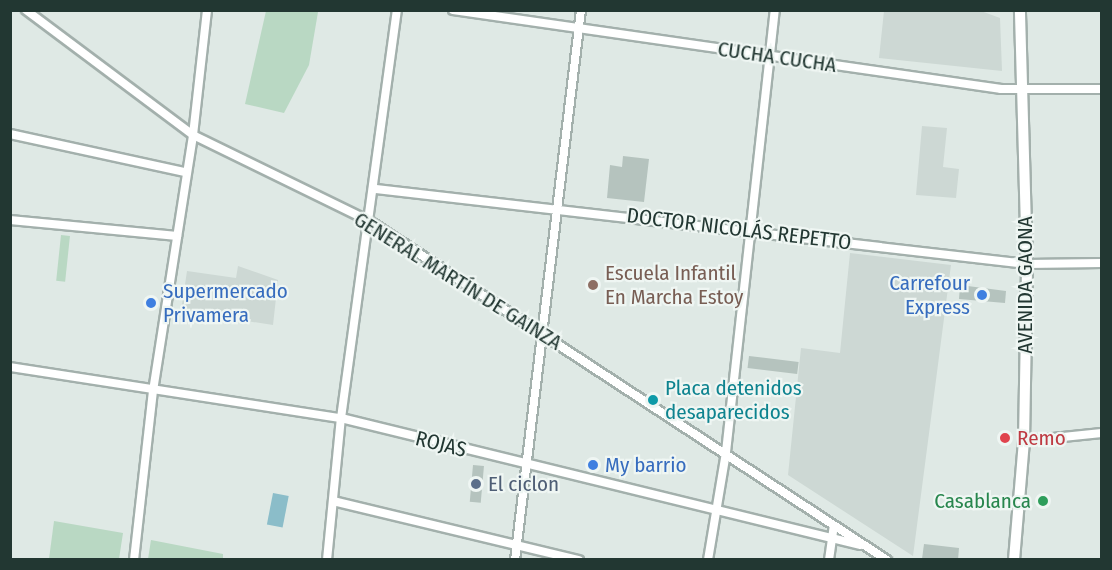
<!DOCTYPE html>
<html>
<head>
<meta charset="utf-8">
<style>
	body { margin:0 }
	#map { position:relative; width:1112px; height:570px; overflow:hidden; background:#dfe9e5; font-family:"Fira Sans Condensed",sans-serif }
	div>[style] { position:absolute }
	[style*='--x'] { left:calc(var(--x)*1px); top:calc(var(--y)*1px); width:calc(var(--w)*1px); rotate:calc(var(--a)*1deg) }
	.built>* { inset:0; background:#cdd8d4 }
	.green>* { inset:0; background:#b9d8c3; transform-origin:0 0 }
	.water>* { inset:0; background:#8bbdc9; transform-origin:0 0 }
	.building>* { inset:0; background:#b5c3be; transform-origin:0 0 }
	.roads { filter:drop-shadow(2px 0 #a3b0ac) drop-shadow(-2px 0 #a3b0ac) drop-shadow(0 2px #a3b0ac) drop-shadow(0 -2px #a3b0ac) }
	.street>* { height:8px; margin:-4px; padding:0 4px; transform-origin:4px; border-radius:4px; background:#fff }
	.secondary>* { height:10px; margin:-5px; padding:0 5px; transform-origin:5px; border-radius:5px; background:#fff }
	.dots>* { width:16px; height:16px; translate:-50% -50%; box-sizing:border-box; border:3px solid #eff6f3; border-radius:50% }
	span { translate:-50% -50%; white-space:nowrap; text-align:center; line-height:1.15; -webkit-text-stroke:4.5px #eff6f3; paint-order:stroke }
	.street-label { font-size:21px; color:#223732 }
	.education-label { font-size:21px; color:#785e54 }
	.left { translate:0 -50%; text-align:left }
	.shop-label { font-size:21px; color:#366cbe }
	.right { translate:-100% -50%; text-align:right }
	.culture-label { font-size:21px; color:#0d838f }
	.health-label { font-size:21px; color:#be3a42 }
	.service-label { font-size:21px; color:#4e5e75 }
	.leisure-label { font-size:21px; color:#27864d }
	.frame { position:absolute; inset:0; border:12px solid #223732; pointer-events:none }
</style>
</head>
<body>
<div id="map">
	<div class="built">
		<div style="clip-path:polygon(884px 11px,981px 11px,1000px 18px,1002px 71px,879px 58px)"></div>
		<div style="clip-path:polygon(922px 126px,947px 128px,943px 167px,959px 169px,956px 198px,916px 195px)"></div>
		<div style="clip-path:polygon(850px 253px,951px 265px,913px 556px,788px 475px,801px 348px,840px 353px)"></div>
		<div style="clip-path:polygon(238px 266px,278px 280px,273px 325px,181px 311px,187px 271px,236px 278px)"></div>
	</div>
	<div class="green">
		<div style="clip-path:polygon(266px 11px,318px 12px,309px 65px,284px 113px,245px 104px)"></div>
		<div style="left:61px;top:235px;width:9px;height:46px;rotate:6deg"></div>
		<div style="clip-path:polygon(54px 521px,123px 533px,119px 559px,49px 559px)"></div>
		<div style="clip-path:polygon(151px 540px,223px 554px,223px 559px,148px 559px)"></div>
	</div>
	<div class="water">
		<div style="left:273px;top:493px;width:16px;height:32px;rotate:11deg"></div>
	</div>
	<div class="building">
		<div style="clip-path:polygon(623px 156px,649px 159px,644px 202px,607px 198px,610px 165px,622px 167px)"></div>
		<div style="clip-path:polygon(960px 285px,1006px 291px,1005px 303px,959px 299px)"></div>
		<div style="left:749px;top:356px;width:50px;height:12px;rotate:7deg"></div>
		<div style="left:473px;top:465px;width:11px;height:37px;rotate:5deg"></div>
		<div style="clip-path:polygon(924px 544px,959px 548px,958px 560px,922px 559px)"></div>
	</div>
	<div class="roads">
		<div class="street">
			<div style="--x:26;--y:10;--w:209;--a:36.8"></div>
			<div style="--x:193;--y:135;--w:198;--a:26"></div>
			<div style="--x:371;--y:222;--w:617;--a:33.23"></div>
			<div style="--x:453;--y:10;--w:554;--a:8.2"></div>
			<div style="--x:1001;--y:89;--w:101;--a:0"></div>
			<div style="--x:10;--y:134;--w:178;--a:12.3"></div>
			<div style="--x:376;--y:189;--w:655;--a:6.57"></div>
			<div style="--x:1027;--y:264;--w:75;--a:-0.8"></div>
			<div style="--x:10;--y:220;--w:168;--a:5.5"></div>
			<div style="--x:10;--y:367;--w:335;--a:8.8"></div>
			<div style="--x:341;--y:418;--w:534;--a:13.75"></div>
			<div style="--x:1024;--y:441;--w:78;--a:-5.9"></div>
			<div style="--x:333;--y:501;--w:253;--a:13.5"></div>
			<div style="--x:134;--y:560;--w:170;--a:-83.6"></div>
			<div style="--x:153;--y:391;--w:259;--a:-81.1"></div>
			<div style="--x:193;--y:135;--w:126;--a:-83.6"></div>
			<div style="--x:327;--y:560;--w:143;--a:-84.4"></div>
			<div style="--x:341;--y:418;--w:412;--a:-82.2"></div>
			<div style="--x:515;--y:560;--w:554;--a:-83.16"></div>
			<div style="--x:708;--y:560;--w:109;--a:-80.5"></div>
			<div style="--x:726;--y:452;--w:445;--a:-83.7"></div>
			<div style="--x:829;--y:560;--w:34;--a:-82"></div>
		</div>
		<div class="secondary">
			<div style="--x:1014;--y:560;--w:119;--a:-85.2"></div>
			<div style="--x:1024;--y:441;--w:177;--a:-89"></div>
			<div style="--x:1027;--y:264;--w:254;--a:-91.6"></div>
		</div>
	</div>
	<div class="dots">
		<div style="left:593px;top:285px;background:#8d6e63"></div>
		<div style="left:982px;top:295px;background:#3f7fe0"></div>
		<div style="left:151px;top:303px;background:#3f7fe0"></div>
		<div style="left:653px;top:400px;background:#0f9aa8"></div>
		<div style="left:1005px;top:438px;background:#e0444e"></div>
		<div style="left:593px;top:465px;background:#3f7fe0"></div>
		<div style="left:476px;top:484px;background:#5c6f8a"></div>
		<div style="left:1043px;top:501px;background:#2e9e5b"></div>
	</div>
	<div class="street-label">
		<span style="left:777px;top:57px;rotate:8deg">CUCHA CUCHA</span>
		<span style="left:739px;top:229px;rotate:7deg">DOCTOR NICOLÁS REPETTO</span>
		<span style="left:458px;top:281px;rotate:32deg">GENERAL MARTÍN DE GAINZA</span>
		<span style="left:1025px;top:285px;rotate:-90deg">AVENIDA GAONA</span>
		<span style="left:441px;top:444px;rotate:14deg">ROJAS</span>
	</div>
	<div class="education-label">
		<span class="left" style="left:605px;top:285px">Escuela Infantil<br>En Marcha Estoy</span>
	</div>
	<div class="shop-label">
		<span class="right" style="left:970px;top:295px">Carrefour<br>Express</span>
		<span class="left" style="left:163px;top:303px">Supermercado<br>Privamera</span>
		<span class="left" style="left:605px;top:465px">My barrio</span>
	</div>
	<div class="culture-label">
		<span class="left" style="left:665px;top:400px">Placa detenidos<br>desaparecidos</span>
	</div>
	<div class="health-label">
		<span class="left" style="left:1017px;top:438px">Remo</span>
	</div>
	<div class="service-label">
		<span class="left" style="left:488px;top:484px">El ciclon</span>
	</div>
	<div class="leisure-label">
		<span class="right" style="left:1031px;top:501px">Casablanca</span>
	</div>
	<div class="frame"></div>
</div>
</body>
</html>
